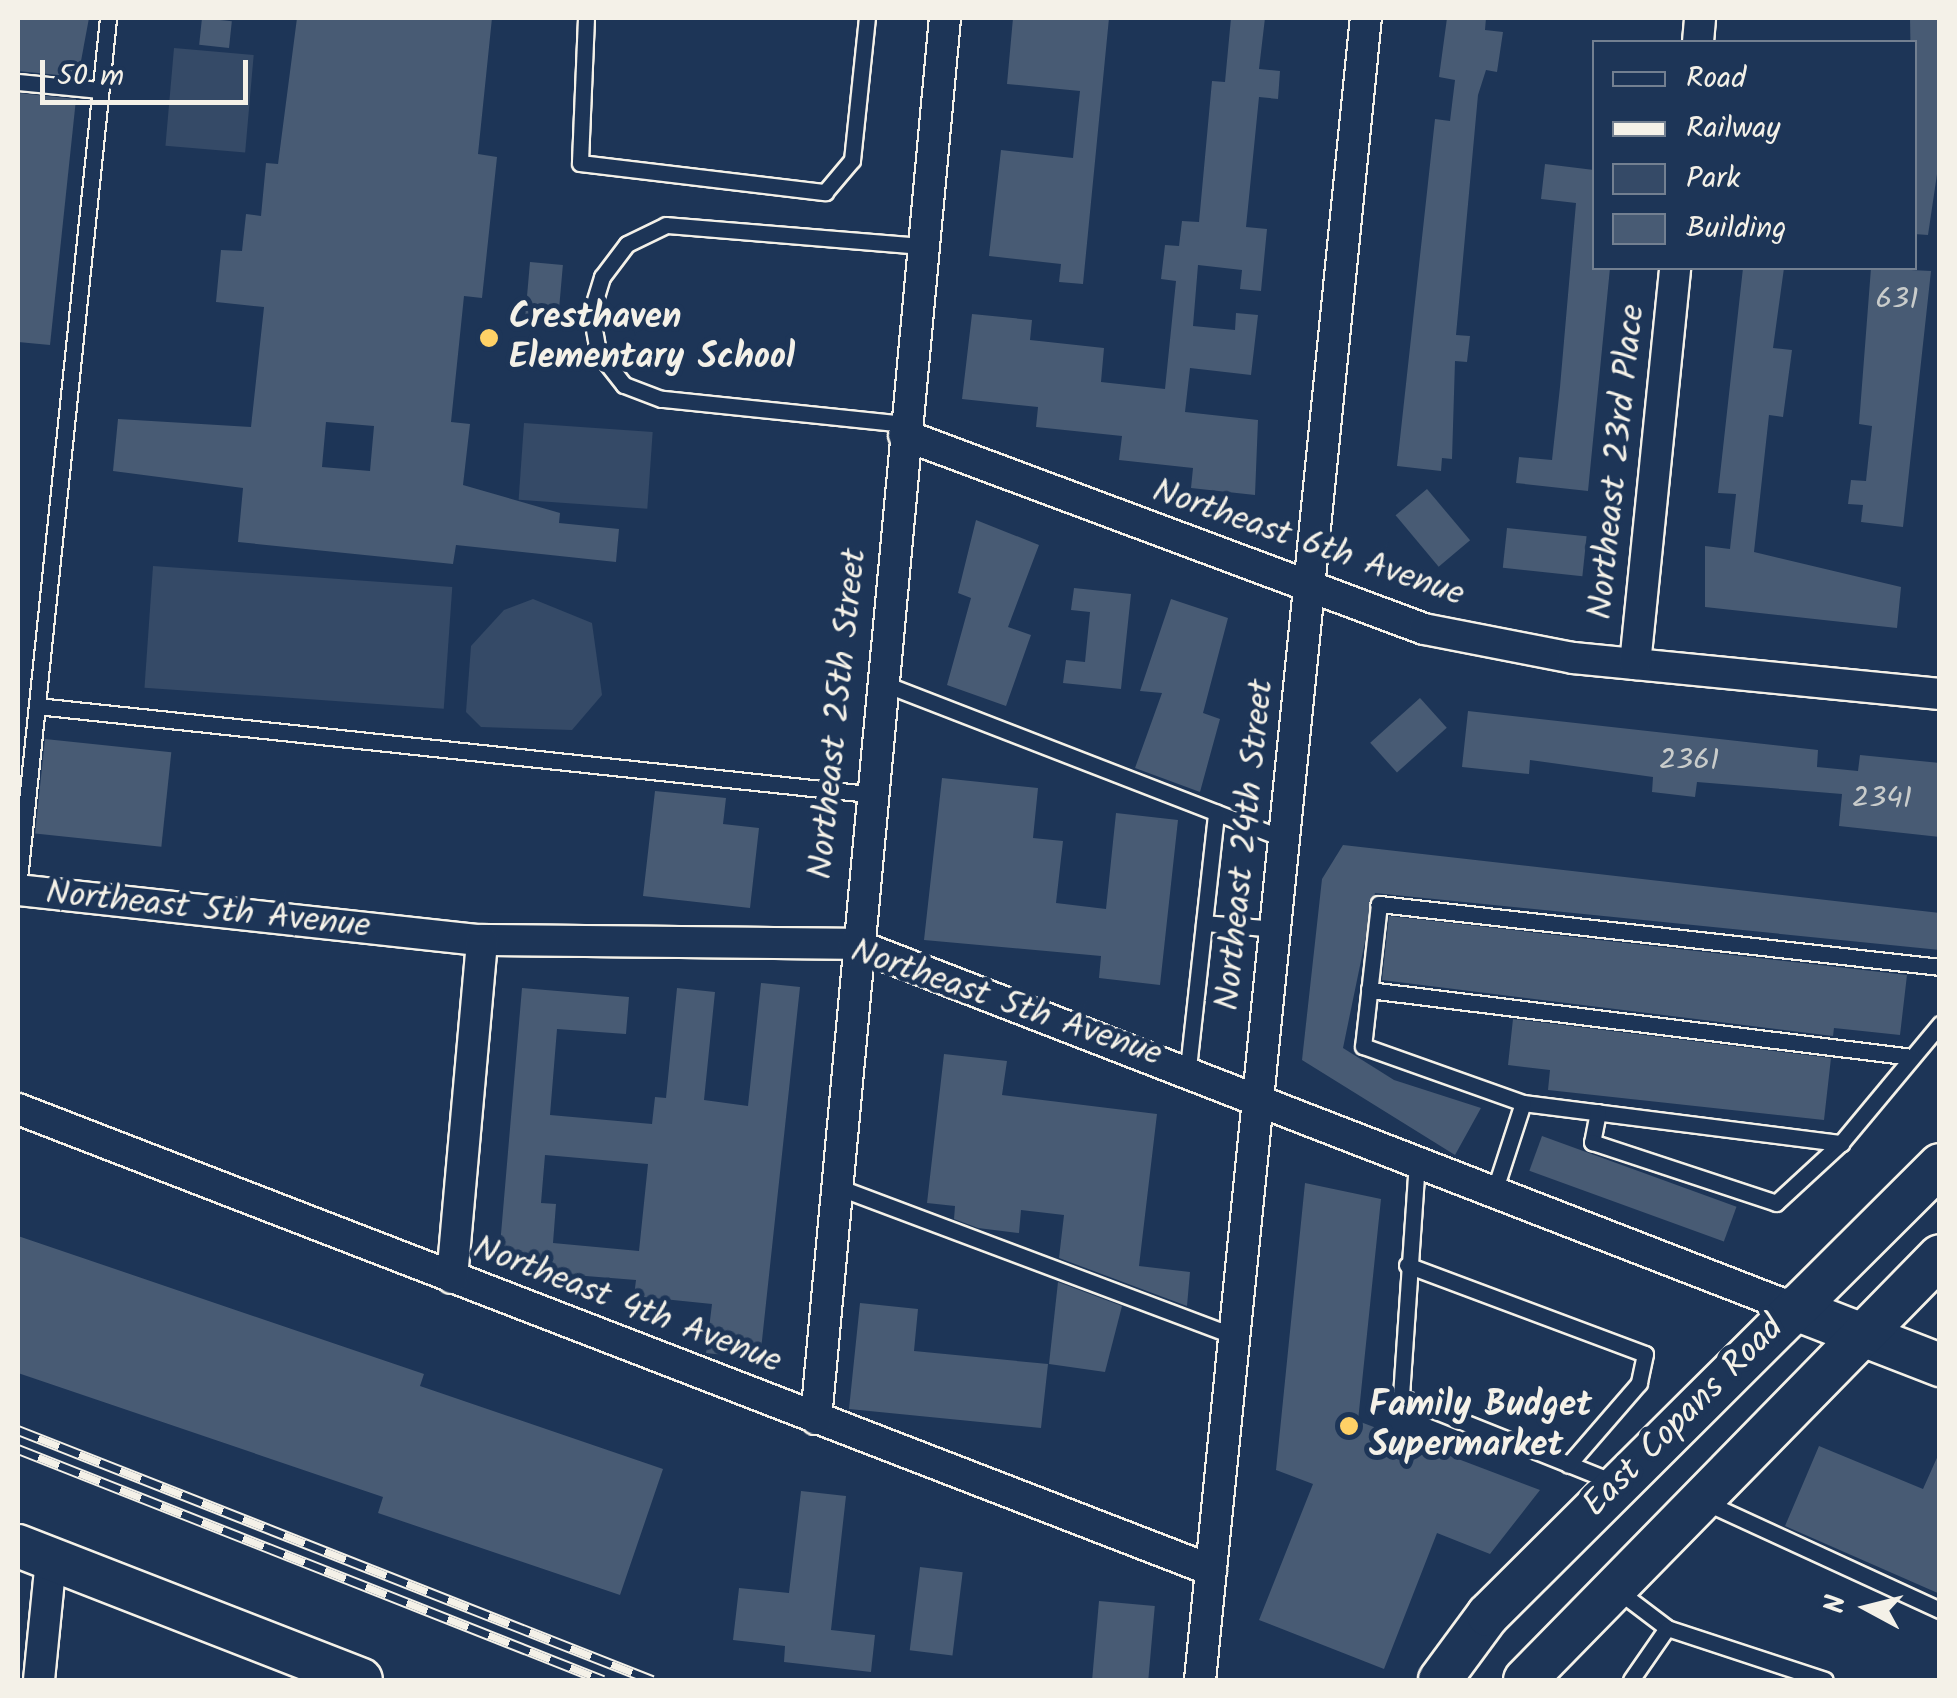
<!DOCTYPE html>
<html>
<head>
<meta charset="utf-8">
<style>
	body { margin:0 }
	#map { position:relative; width:1957px; height:1698px; overflow:hidden; background:#1d3557; font-family:Kalam,sans-serif }
	div>[style] { position:absolute }
	[style*='--x'] { left:calc(var(--x)*1px); top:calc(var(--y)*1px); width:calc(var(--w)*1px); rotate:calc(var(--a)*1deg) }
	.green>* { inset:0; background:#354a67; transform-origin:0 0 }
	.building>* { inset:0; background:#485b74; transform-origin:0 0 }
	.roads { filter:drop-shadow(2px 0 #f4f1e8) drop-shadow(-2px 0 #f4f1e8) drop-shadow(0 2px #f4f1e8) drop-shadow(0 -2px #f4f1e8) }
	.lane>* { height:15px; margin:-7.5px; padding:0 7.5px; transform-origin:7.5px; border-radius:7.5px; background:#1d3557 }
	.street>* { height:30px; margin:-15px; padding:0 15px; transform-origin:15px; border-radius:15px; background:#1d3557 }
	.secondary>* { height:42px; margin:-21px; padding:0 21px; transform-origin:21px; border-radius:21px; background:#1d3557 }
	.rail>* { height:11px; margin-top:-5.5px; transform-origin:0; background:repeating-linear-gradient(90deg,#1d3557 0 22px,#f4f1e8 0 44px); box-sizing:border-box; border-block:2px solid #f4f1e8 }
	.dots>* { width:28px; height:28px; translate:-50% -50%; box-sizing:border-box; border:5px solid #1d3557; border-radius:50% }
	span { translate:-50% -50%; white-space:nowrap; text-align:center; line-height:1.15; -webkit-text-stroke:10px #1d3557; paint-order:stroke }
	.number-label { font-size:30px; color:#c9cccb }
	.number-label span { -webkit-text-stroke-width:0 }
	.poi-label { font-size:35px; color:#f4f1e8; font-weight:700 }
	.left { translate:0 -50%; text-align:left }
	.street-label { font-size:35px; color:#f4f1e8 }
	.frame { position:absolute; inset:0; border:20px solid #f4f1e8; pointer-events:none }
	.legend { position:absolute; left:1592px; top:40px; width:325px; height:230px; box-sizing:border-box; background:#1d3557; border:2px solid #738091; margin:0; padding:12px 18px; list-style:none; font-size:30px; color:#f4f1e8 }
	.legend li { display:flex; align-items:center; gap:20px; height:50px }
	.legend b { width:50px; border:2px solid #738091 }
	.north { position:absolute; left:1817px; top:1558px; width:100px; height:100px; -webkit-text-stroke:8px #1d3557; paint-order:stroke; rotate:277deg; font-size:28px; font-weight:700; line-height:40px; text-align:center; color:#f4f1e8 }
	.north::after { content:''; display:block; margin:auto; width:35px; height:45px; background:#f4f1e8; clip-path:polygon(50% 0,100% 100%,50% 72%,0 100%) }
	.scale { position:absolute; left:40px; top:60px; width:208px; height:45px; box-sizing:border-box; border:5px solid #f4f1e8; border-top:0; padding-left:12px; font-size:30px; line-height:35px; white-space:nowrap; color:#f4f1e8; -webkit-text-stroke:8px #1d3557; paint-order:stroke }
</style>
</head>
<body>
<div id="map">
	<div class="green">
		<div style="left:174px;top:48px;width:80px;height:98px;rotate:5deg"></div>
		<div style="left:524px;top:423px;width:129px;height:77px;rotate:4deg"></div>
		<div style="left:153px;top:566px;width:300px;height:122px;rotate:4deg"></div>
		<div style="clip-path:polygon(533px 599px,592px 623px,602px 695px,572px 730px,481px 727px,466px 712px,471px 646px,504px 610px)"></div>
	</div>
	<div class="building">
		<div style="clip-path:polygon(18px 18px,89px 18px,78px 77px,18px 71px)"></div>
		<div style="left:202px;top:18px;width:30px;height:27px;rotate:6deg"></div>
		<div style="clip-path:polygon(evenodd,297px 18px,492px 18px,478px 154px,497px 157px,482px 298px,464px 296px,451px 422px,470px 424px,463px 485px,560px 513px,559px 523px,619px 529px,616px 562px,456px 545px,453px 564px,238px 542px,243px 488px,113px 471px,118px 419px,251px 427px,264px 307px,216px 302px,221px 250px,242px 251px,246px 214px,261px 216px,266px 163px,278px 164px,297px 18px,326px 422px,374px 426px,370px 471px,322px 467px,326px 422px)"></div>
		<div style="clip-path:polygon(1013px 18px,1109px 18px,1083px 284px,1059px 282px,1061px 264px,989px 256px,1001px 150px,1073px 158px,1078px 109px,1080px 91px,1007px 84px)"></div>
		<div style="clip-path:polygon(1231px 18px,1265px 18px,1259px 69px,1280px 71px,1278px 99px,1259px 97px,1246px 227px,1267px 229px,1261px 291px,1240px 289px,1242px 270px,1198px 265px,1193px 326px,1235px 330px,1236px 313px,1258px 315px,1251px 375px,1190px 368px,1185px 412px,1258px 420px,1255px 495px,1191px 488px,1193px 468px,1119px 460px,1122px 436px,1036px 427px,1038px 407px,962px 399px,972px 314px,1032px 320px,1030px 340px,1104px 348px,1101px 382px,1165px 389px,1176px 281px,1161px 279px,1165px 245px,1179px 246px,1182px 221px,1199px 222px,1212px 81px,1225px 82px)"></div>
		<div style="clip-path:polygon(1447px 18px,1486px 18px,1485px 30px,1503px 32px,1497px 72px,1486px 70px,1478px 95px,1456px 335px,1470px 336px,1467px 362px,1455px 361px,1452px 459px,1442px 458px,1441px 471px,1397px 466px,1435px 119px,1450px 121px,1455px 80px,1439px 77px)"></div>
		<div style="clip-path:polygon(1910px 18px,1940px 18px,1940px 154px,1928px 235px,1914px 234px)"></div>
		<div style="clip-path:polygon(18px 93px,76px 99px,50px 345px,18px 342px)"></div>
		<div style="clip-path:polygon(1545px 164px,1594px 170px,1594px 268px,1610px 268px,1588px 491px,1516px 483px,1519px 457px,1552px 460px,1560px 387px,1576px 203px,1541px 199px)"></div>
		<div style="left:530px;top:262px;width:33px;height:62px;rotate:5deg"></div>
		<div style="clip-path:polygon(1743px 268px,1784px 268px,1773px 348px,1792px 350px,1783px 417px,1769px 415px,1754px 552px,1901px 587px,1897px 628px,1705px 607px,1705px 546px,1730px 549px,1736px 494px,1718px 493px)"></div>
		<div style="clip-path:polygon(1871px 268px,1931px 271px,1903px 527px,1861px 522px,1863px 505px,1848px 504px,1851px 480px,1866px 481px,1872px 426px,1859px 424px)"></div>
		<div style="left:1427px;top:489px;width:67px;height:41px;rotate:50deg"></div>
		<div style="clip-path:polygon(976px 520px,1039px 545px,1008px 627px,1031px 635px,1006px 706px,947px 685px,971px 598px,958px 593px)"></div>
		<div style="left:1507px;top:528px;width:80px;height:40px;rotate:6deg"></div>
		<div style="clip-path:polygon(1074px 588px,1131px 594px,1121px 689px,1063px 683px,1066px 660px,1085px 662px,1090px 612px,1071px 610px)"></div>
		<div style="clip-path:polygon(1171px 599px,1228px 618px,1203px 713px,1220px 719px,1200px 792px,1135px 768px,1162px 693px,1140px 691px)"></div>
		<div style="left:1420px;top:698px;width:40px;height:67px;rotate:48deg"></div>
		<div style="clip-path:polygon(1468px 711px,1818px 750px,1817px 767px,1858px 771px,1860px 755px,1940px 763px,1940px 837px,1839px 826px,1842px 794px,1697px 782px,1695px 797px,1652px 792px,1653px 777px,1530px 760px,1529px 774px,1462px 767px)"></div>
		<div style="left:45px;top:739px;width:127px;height:95px;rotate:6deg"></div>
		<div style="clip-path:polygon(942px 778px,1038px 788px,1033px 838px,1063px 841px,1056px 903px,1106px 909px,1116px 813px,1178px 820px,1160px 985px,1099px 978px,1101px 956px,924px 940px)"></div>
		<div style="clip-path:polygon(655px 791px,726px 798px,723px 824px,759px 828px,750px 908px,643px 896px)"></div>
		<div style="clip-path:polygon(1343px 845px,1940px 913px,1940px 950px,1375px 893px,1343px 1048px,1394px 1080px,1481px 1108px,1455px 1155px,1302px 1060px,1322px 879px)"></div>
		<div style="clip-path:polygon(1389px 916px,1907px 975px,1900px 1035px,1834px 1028px,1833px 1036px,1382px 980px)"></div>
		<div style="clip-path:polygon(evenodd,761px 983px,800px 987px,760px 1359px,706px 1353px,712px 1304px,634px 1296px,636px 1280px,498px 1269px,522px 988px,629px 997px,626px 1034px,557px 1029px,550px 1115px,652px 1124px,655px 1097px,666px 1098px,677px 988px,715px 992px,704px 1100px,748px 1106px,761px 983px,545px 1155px,648px 1164px,639px 1251px,553px 1243px,556px 1204px,541px 1203px,545px 1155px)"></div>
		<div style="clip-path:polygon(1513px 1019px,1831px 1058px,1824px 1120px,1548px 1090px,1550px 1070px,1508px 1065px)"></div>
		<div style="clip-path:polygon(944px 1054px,1007px 1061px,1002px 1095px,1157px 1114px,1139px 1266px,1190px 1272px,1187px 1306px,1059px 1258px,1064px 1215px,1021px 1210px,1019px 1233px,978px 1228px,954px 1219px,955px 1206px,927px 1203px)"></div>
		<div style="left:1542px;top:1136px;width:207px;height:37px;rotate:20deg"></div>
		<div style="clip-path:polygon(1305px 1183px,1381px 1199px,1358px 1421px,1540px 1490px,1490px 1554px,1437px 1533px,1384px 1669px,1259px 1620px,1313px 1484px,1276px 1470px)"></div>
		<div style="clip-path:polygon(18px 1236px,424px 1374px,420px 1386px,663px 1469px,620px 1595px,378px 1513px,383px 1497px,18px 1373px)"></div>
		<div style="clip-path:polygon(1058px 1282px,1122px 1306px,1105px 1372px,1049px 1364px)"></div>
		<div style="clip-path:polygon(860px 1303px,918px 1309px,914px 1351px,1048px 1364px,1041px 1428px,849px 1409px)"></div>
		<div style="clip-path:polygon(1819px 1446px,1923px 1489px,1940px 1451px,1940px 1594px,1785px 1526px)"></div>
		<div style="clip-path:polygon(801px 1491px,846px 1496px,831px 1630px,875px 1635px,871px 1672px,784px 1662px,785px 1646px,733px 1640px,739px 1588px,789px 1593px)"></div>
		<div style="left:920px;top:1567px;width:43px;height:84px;rotate:7deg"></div>
		<div style="left:1099px;top:1601px;width:56px;height:79px;rotate:5deg"></div>
	</div>
	<div class="roads">
		<div class="lane">
			<div style="--x:586;--y:18;--w:145;--a:92.4"></div>
			<div style="--x:580;--y:163;--w:247;--a:6.8"></div>
			<div style="--x:825;--y:192;--w:42;--a:-49.8"></div>
			<div style="--x:852;--y:160;--w:143;--a:-84"></div>
			<div style="--x:18;--y:82;--w:82;--a:5.6"></div>
			<div style="--x:905;--y:424;--w:245;--a:-174.1"></div>
			<div style="--x:661;--y:399;--w:40;--a:-159"></div>
			<div style="--x:624;--y:385;--w:42;--a:-128.2"></div>
			<div style="--x:598;--y:352;--w:40;--a:-100"></div>
			<div style="--x:591;--y:313;--w:38;--a:-73"></div>
			<div style="--x:602;--y:277;--w:41;--a:-52.9"></div>
			<div style="--x:627;--y:244;--w:43;--a:-26"></div>
			<div style="--x:666;--y:225;--w:258;--a:4.7"></div>
			<div style="--x:882;--y:683;--w:431;--a:21.2"></div>
			<div style="--x:37;--y:706;--w:836;--a:6.04"></div>
			<div style="--x:18;--y:888;--w:875;--a:-84.09"></div>
			<div style="--x:1204;--y:923;--w:71;--a:4.8"></div>
			<div style="--x:1940;--y:967;--w:565;--a:-173.59"></div>
			<div style="--x:1379;--y:904;--w:143;--a:96.4"></div>
			<div style="--x:1363;--y:1046;--w:170;--a:19.6"></div>
			<div style="--x:1523;--y:1103;--w:321;--a:7.2"></div>
			<div style="--x:1841;--y:1143;--w:155;--a:-50.2"></div>
			<div style="--x:1369;--y:990;--w:547;--a:7.03"></div>
			<div style="--x:1188;--y:1068;--w:257;--a:-83.7"></div>
			<div style="--x:1598;--y:1112;--w:31;--a:101"></div>
			<div style="--x:1592;--y:1142;--w:194;--a:18.3"></div>
			<div style="--x:1776;--y:1203;--w:88;--a:-42.7"></div>
			<div style="--x:1417;--y:1161;--w:237;--a:93.9"></div>
			<div style="--x:1401;--y:1397;--w:228;--a:21.8"></div>
			<div style="--x:835;--y:1186;--w:426;--a:20.6"></div>
			<div style="--x:1495;--y:1189;--w:90;--a:-72"></div>
			<div style="--x:1407;--y:1265;--w:254;--a:20.5"></div>
			<div style="--x:1645;--y:1354;--w:30;--a:102"></div>
			<div style="--x:1639;--y:1383;--w:108;--a:130.9"></div>
			<div style="--x:1705;--y:1502;--w:259;--a:24.7"></div>
			<div style="--x:1617;--y:1590;--w:63;--a:37.2"></div>
			<div style="--x:1667;--y:1628;--w:166;--a:18.2"></div>
			<div style="--x:1631;--y:1680;--w:63;--a:-55.3"></div>
		</div>
		<div class="street">
			<div style="--x:1698;--y:42;--w:24;--a:-85"></div>
			<div style="--x:904;--y:435;--w:555;--a:20.46"></div>
			<div style="--x:1424;--y:629;--w:152;--a:11"></div>
			<div style="--x:1573;--y:658;--w:369;--a:5.6"></div>
			<div style="--x:1635;--y:664;--w:398;--a:-84.2"></div>
			<div style="--x:18;--y:890;--w:467;--a:6.2"></div>
			<div style="--x:482;--y:940;--w:372;--a:0.6"></div>
			<div style="--x:854;--y:944;--w:1007;--a:21.19"></div>
			<div style="--x:18;--y:1109;--w:1279;--a:21.13"></div>
			<div style="--x:452;--y:1278;--w:339;--a:-84.9"></div>
			<div style="--x:816;--y:1419;--w:1407;--a:-84.74"></div>
			<div style="--x:39;--y:1680;--w:122;--a:-84.3"></div>
			<div style="--x:1200;--y:1680;--w:1670;--a:-84.3"></div>
		</div>
		<div class="secondary">
			<div style="--x:1793;--y:1308;--w:158;--a:21.2"></div>
			<div style="--x:18;--y:1546;--w:368;--a:21.3"></div>
			<div style="--x:1440;--y:1680;--w:81;--a:-53.6"></div>
			<div style="--x:1488;--y:1615;--w:638;--a:-44.87"></div>
			<div style="--x:1525;--y:1680;--w:593;--a:-45.61"></div>
		</div>
	</div>
	<div class="rail">
		<div style="--x:18;--y:1430;--w:682;--a:21.52"></div>
		<div style="--x:18;--y:1449;--w:629;--a:21.55"></div>
	</div>
	<div class="dots">
		<div style="left:489px;top:338px;background:#ffd166"></div>
		<div style="left:1349px;top:1426px;background:#ffd166"></div>
	</div>
	<div class="number-label">
		<span style="left:1897px;top:300px">631</span>
		<span style="left:1689px;top:761px">2361</span>
		<span style="left:1882px;top:799px">2341</span>
	</div>
	<div class="poi-label">
		<span class="left" style="left:509px;top:338px">Cresthaven<br>Elementary School</span>
		<span class="left" style="left:1369px;top:1426px">Family Budget<br>Supermarket</span>
	</div>
	<div class="street-label">
		<span style="left:1618px;top:462px;rotate:-84deg">Northeast 23rd Place</span>
		<span style="left:1308px;top:544px;rotate:19deg">Northeast 6th Avenue</span>
		<span style="left:839px;top:714px;rotate:-84deg">Northeast 25th Street</span>
		<span style="left:1246px;top:845px;rotate:-84deg">Northeast 24th Street</span>
		<span style="left:208px;top:911px;rotate:6deg">Northeast 5th Avenue</span>
		<span style="left:1006px;top:1004px;rotate:19deg">Northeast 5th Avenue</span>
		<span style="left:627px;top:1306px;rotate:21deg">Northeast 4th Avenue</span>
		<span style="left:1684px;top:1417px;rotate:-45deg">East Copans Road</span>
	</div>
	<div class="frame"></div>
	<ul class="legend">
	<li><b style="height:12px;background:#1d3557"></b>Road</li>
	<li><b style="height:12px;background:#f4f1e8"></b>Railway</li>
	<li><b style="height:28px;background:#354a67"></b>Park</li>
	<li><b style="height:28px;background:#485b74"></b>Building</li>
	</ul>
	<div class="north">N</div>
	<div class="scale">50 m</div>
</div>
</body>
</html>
